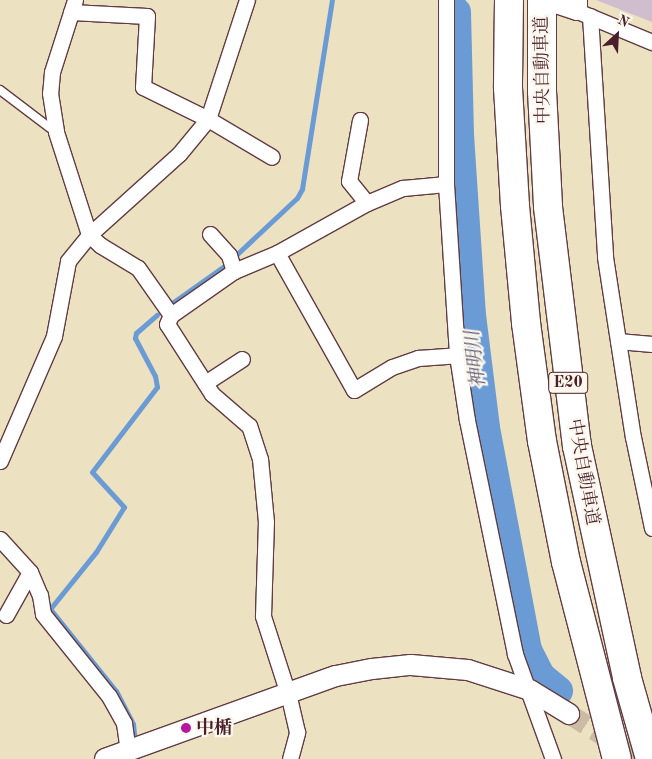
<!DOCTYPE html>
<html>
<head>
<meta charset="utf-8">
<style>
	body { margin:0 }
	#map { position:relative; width:652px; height:759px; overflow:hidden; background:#ece2c2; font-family:"Old Standard TT","Noto Serif JP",serif }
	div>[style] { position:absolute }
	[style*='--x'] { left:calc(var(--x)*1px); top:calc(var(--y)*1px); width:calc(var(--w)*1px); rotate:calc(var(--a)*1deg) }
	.industrial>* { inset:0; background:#d0bdcd }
	.stream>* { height:5px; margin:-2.5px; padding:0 2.5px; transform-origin:2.5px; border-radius:2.5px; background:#6b9bd5 }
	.river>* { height:30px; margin:-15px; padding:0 15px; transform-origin:15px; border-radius:15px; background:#6b9bd5 }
	.tertiary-tunnel>* { height:20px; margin-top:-10px; transform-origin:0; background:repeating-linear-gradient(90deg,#ccbba4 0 20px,transparent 0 30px) }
	.roads { filter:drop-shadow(1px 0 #623c42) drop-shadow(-1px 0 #623c42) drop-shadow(0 1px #623c42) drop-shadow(0 -1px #623c42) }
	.service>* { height:8px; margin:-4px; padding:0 4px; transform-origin:4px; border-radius:4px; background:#fff }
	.minor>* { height:15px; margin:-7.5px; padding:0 7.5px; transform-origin:7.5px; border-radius:7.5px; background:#fff }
	.tertiary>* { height:20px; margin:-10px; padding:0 10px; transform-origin:10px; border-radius:10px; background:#fff }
	.motorway>* { height:28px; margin:-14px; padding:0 14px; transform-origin:14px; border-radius:14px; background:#fff }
	.dots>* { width:14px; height:14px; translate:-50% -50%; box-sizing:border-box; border:2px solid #fbf7ec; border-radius:50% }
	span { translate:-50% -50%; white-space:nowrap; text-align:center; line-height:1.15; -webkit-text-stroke:4.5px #fbf7ec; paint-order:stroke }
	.shield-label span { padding:1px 4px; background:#fbf7ec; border:1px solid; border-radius:4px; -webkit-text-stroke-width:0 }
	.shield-label { font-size:16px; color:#4a1f2b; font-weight:700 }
	.street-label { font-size:18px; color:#4a1f2b }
	.poi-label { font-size:18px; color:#4a1f2b; font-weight:700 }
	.left { translate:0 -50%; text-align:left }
	.water-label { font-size:19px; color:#57516f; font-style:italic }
	.north { position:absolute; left:592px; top:10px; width:50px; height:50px; -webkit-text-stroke:4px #fbf7ec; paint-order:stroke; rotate:25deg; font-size:14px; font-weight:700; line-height:20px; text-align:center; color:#4a1f2b }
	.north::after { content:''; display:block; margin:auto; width:18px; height:22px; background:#4a1f2b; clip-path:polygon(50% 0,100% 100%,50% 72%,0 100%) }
</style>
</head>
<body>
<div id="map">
	<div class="industrial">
		<div style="clip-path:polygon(596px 0,652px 0,652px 22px)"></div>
	</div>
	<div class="stream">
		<div style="--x:236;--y:255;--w:83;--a:-43.1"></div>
		<div style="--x:297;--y:198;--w:10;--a:-61"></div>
		<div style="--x:302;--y:189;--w:191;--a:-81"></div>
		<div style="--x:172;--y:303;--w:64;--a:-35.4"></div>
		<div style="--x:135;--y:743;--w:19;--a:-96"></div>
		<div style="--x:133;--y:724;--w:37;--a:-117"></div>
		<div style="--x:116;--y:691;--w:105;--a:-128.8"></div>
		<div style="--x:50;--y:609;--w:73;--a:-51.1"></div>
		<div style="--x:96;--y:552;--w:53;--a:-58.1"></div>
		<div style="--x:124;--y:507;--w:47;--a:-132.4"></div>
		<div style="--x:92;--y:472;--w:107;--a:-52.6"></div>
		<div style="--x:157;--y:387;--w:11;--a:-100"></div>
		<div style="--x:155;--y:376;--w:43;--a:-117.8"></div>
		<div style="--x:135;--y:338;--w:5;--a:-79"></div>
		<div style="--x:136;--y:333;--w:28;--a:-41"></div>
		<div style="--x:137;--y:758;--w:1;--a:90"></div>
	</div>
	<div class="river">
		<div style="--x:456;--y:12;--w:123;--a:88.6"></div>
		<div style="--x:459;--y:135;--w:180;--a:86.2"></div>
		<div style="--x:471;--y:315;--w:114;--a:82.9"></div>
		<div style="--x:485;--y:428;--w:226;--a:79.3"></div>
		<div style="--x:527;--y:650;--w:30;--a:63"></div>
		<div style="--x:541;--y:677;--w:22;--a:39"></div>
	</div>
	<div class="tertiary-tunnel">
		<div style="--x:569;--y:714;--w:83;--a:32.7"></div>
	</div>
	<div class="roads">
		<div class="service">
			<div style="--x:0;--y:90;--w:68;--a:37.2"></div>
		</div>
		<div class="minor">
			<div style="--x:75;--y:0;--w:76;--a:107.7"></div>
			<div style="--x:52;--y:72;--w:21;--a:95"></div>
			<div style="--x:50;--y:93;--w:39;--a:81"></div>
			<div style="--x:56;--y:132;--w:108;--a:72.2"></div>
			<div style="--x:89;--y:235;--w:15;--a:42"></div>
			<div style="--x:100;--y:245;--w:44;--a:31.2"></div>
			<div style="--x:138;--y:268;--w:57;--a:54.9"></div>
			<div style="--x:446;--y:0;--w:184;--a:90"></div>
			<div style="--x:446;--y:184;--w:171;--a:86.3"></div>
			<div style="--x:457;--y:355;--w:66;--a:81.3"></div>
			<div style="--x:467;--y:420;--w:239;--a:78.4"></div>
			<div style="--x:515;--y:654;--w:112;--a:70.1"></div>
			<div style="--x:71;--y:12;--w:76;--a:3"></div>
			<div style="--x:147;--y:16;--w:71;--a:93.2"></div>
			<div style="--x:143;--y:87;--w:72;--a:26.2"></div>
			<div style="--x:208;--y:119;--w:74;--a:30.7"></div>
			<div style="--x:582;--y:13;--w:76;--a:22.5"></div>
			<div style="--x:590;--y:16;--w:241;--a:86.4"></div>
			<div style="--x:605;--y:257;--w:182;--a:81.2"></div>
			<div style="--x:633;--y:437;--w:93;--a:78.2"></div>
			<div style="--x:360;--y:120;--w:62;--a:100.2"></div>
			<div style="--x:349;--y:181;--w:28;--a:51"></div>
			<div style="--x:210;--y:234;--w:28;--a:48"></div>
			<div style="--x:229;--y:255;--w:17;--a:73"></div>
			<div style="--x:277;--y:253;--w:157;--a:60.7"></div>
			<div style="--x:354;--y:390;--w:44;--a:-31.2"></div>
			<div style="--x:392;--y:367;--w:28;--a:-19"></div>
			<div style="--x:418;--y:358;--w:39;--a:-4"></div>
			<div style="--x:618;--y:341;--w:34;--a:5"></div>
			<div style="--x:205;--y:383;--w:44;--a:-33"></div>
			<div style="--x:0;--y:461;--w:136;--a:-66.6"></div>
			<div style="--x:54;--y:336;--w:76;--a:-79.4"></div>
			<div style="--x:68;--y:261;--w:33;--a:-51"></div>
			<div style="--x:89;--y:235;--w:121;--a:-42"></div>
			<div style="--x:179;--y:154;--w:45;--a:-50.4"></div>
			<div style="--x:208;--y:119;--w:125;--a:-71.9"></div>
			<div style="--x:0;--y:539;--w:45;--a:47.7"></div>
			<div style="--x:30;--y:572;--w:25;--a:67"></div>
			<div style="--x:40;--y:595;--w:19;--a:81"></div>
			<div style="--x:43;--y:614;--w:105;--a:51.2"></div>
			<div style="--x:109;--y:696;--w:31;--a:61"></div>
			<div style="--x:124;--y:723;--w:29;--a:82"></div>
			<div style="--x:6;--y:615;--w:49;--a:-60.8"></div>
			<div style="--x:290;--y:759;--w:28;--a:-75"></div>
			<div style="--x:297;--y:732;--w:39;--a:-103"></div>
			<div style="--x:288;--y:694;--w:82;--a:-107.8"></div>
			<div style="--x:263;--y:616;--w:94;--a:-88.2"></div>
			<div style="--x:266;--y:522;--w:63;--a:-95.4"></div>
			<div style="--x:260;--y:459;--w:35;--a:-108"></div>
			<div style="--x:249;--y:426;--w:49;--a:-139.1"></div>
			<div style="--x:212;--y:394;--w:83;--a:-122.7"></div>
			<div style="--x:167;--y:324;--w:10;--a:-66"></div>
			<div style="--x:171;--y:315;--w:77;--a:-34.9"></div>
			<div style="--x:234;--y:271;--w:47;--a:-22.7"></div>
			<div style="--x:277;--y:253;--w:103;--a:-29.1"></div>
			<div style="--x:367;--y:203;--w:39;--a:-23"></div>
			<div style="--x:403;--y:188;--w:43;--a:-5.3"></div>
		</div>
		<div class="tertiary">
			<div style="--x:559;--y:4;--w:19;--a:18"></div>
			<div style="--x:577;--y:10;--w:10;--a:-90"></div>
			<div style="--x:105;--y:759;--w:245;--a:-19.8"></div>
			<div style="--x:336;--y:676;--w:37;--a:-11"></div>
			<div style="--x:372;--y:669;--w:39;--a:-6"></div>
			<div style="--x:411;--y:665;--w:57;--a:5"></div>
			<div style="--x:468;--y:670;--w:65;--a:17.9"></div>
			<div style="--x:530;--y:690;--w:46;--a:31.6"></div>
		</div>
		<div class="motorway">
			<div style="--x:509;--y:0;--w:88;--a:90.7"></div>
			<div style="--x:508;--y:88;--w:118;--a:86.6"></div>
			<div style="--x:515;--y:206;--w:118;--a:84.6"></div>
			<div style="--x:526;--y:323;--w:119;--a:82.3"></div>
			<div style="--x:542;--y:441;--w:123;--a:78.8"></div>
			<div style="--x:566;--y:562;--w:203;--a:75.5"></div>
			<div style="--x:542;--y:0;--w:91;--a:90"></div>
			<div style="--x:542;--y:91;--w:116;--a:87"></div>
			<div style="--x:548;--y:207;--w:241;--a:83.1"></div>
			<div style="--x:577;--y:446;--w:237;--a:77.8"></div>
			<div style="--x:627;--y:678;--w:84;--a:74.1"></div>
		</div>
	</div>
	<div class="dots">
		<div style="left:186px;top:728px;background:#b5179e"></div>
	</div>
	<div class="shield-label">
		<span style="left:568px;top:383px">E20</span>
	</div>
	<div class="street-label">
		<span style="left:543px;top:70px;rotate:-91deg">中央自動車道</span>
		<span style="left:583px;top:472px;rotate:80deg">中央自動車道</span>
	</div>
	<div class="poi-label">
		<span class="left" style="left:196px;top:728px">中楯</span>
	</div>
	<div class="water-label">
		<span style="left:477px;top:359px;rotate:-97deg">神明川</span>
	</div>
	<div class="north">N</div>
</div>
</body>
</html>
